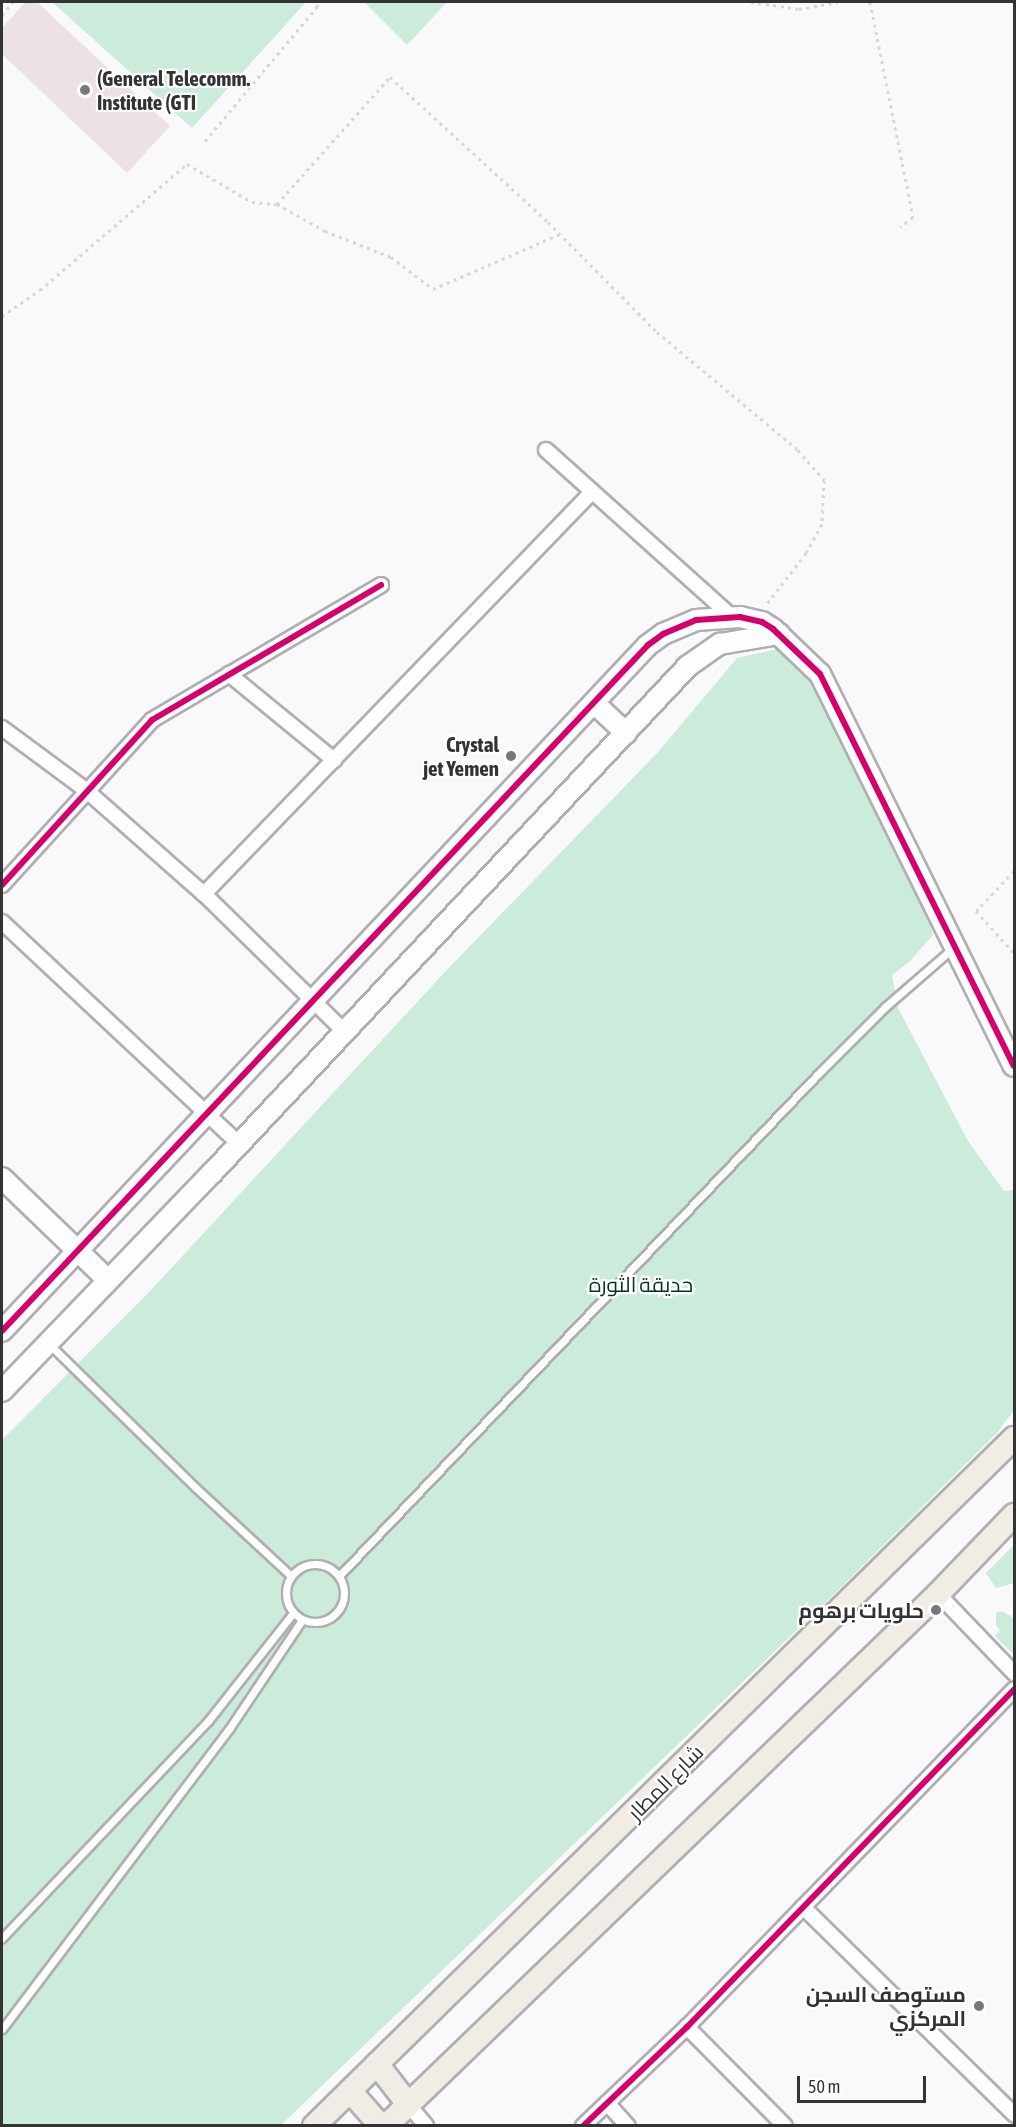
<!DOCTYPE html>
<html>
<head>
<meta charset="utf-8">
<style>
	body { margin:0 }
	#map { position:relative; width:1016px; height:2127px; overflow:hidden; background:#f9f9fb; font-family:"Asap Condensed",Cairo,sans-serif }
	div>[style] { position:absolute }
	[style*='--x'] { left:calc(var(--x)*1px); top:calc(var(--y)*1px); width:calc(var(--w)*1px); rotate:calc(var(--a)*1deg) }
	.green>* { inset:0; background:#cbebdb }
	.building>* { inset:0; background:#ece1e7 }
	.path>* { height:3px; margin-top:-1.5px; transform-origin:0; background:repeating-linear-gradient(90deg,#d7d7d8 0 3px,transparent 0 7.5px) }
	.roads { filter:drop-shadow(2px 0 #afafb1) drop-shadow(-2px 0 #afafb1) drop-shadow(0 2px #afafb1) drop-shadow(0 -2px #afafb1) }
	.lane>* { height:7px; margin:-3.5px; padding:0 3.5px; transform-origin:3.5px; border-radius:3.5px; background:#fefefe }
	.lane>.ring { margin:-3.5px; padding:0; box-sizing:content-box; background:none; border:7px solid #fefefe; border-radius:50% }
	.street>* { height:14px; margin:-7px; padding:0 7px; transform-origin:7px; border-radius:7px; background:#fefefe }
	.secondary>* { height:20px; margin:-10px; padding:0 10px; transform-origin:10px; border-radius:10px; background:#fefefe }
	.primary>* { height:22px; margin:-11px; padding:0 11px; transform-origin:11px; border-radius:11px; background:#f1ede6 }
	.cycleway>* { height:6px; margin:-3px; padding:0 3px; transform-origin:3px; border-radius:3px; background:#d6006c }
	.dots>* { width:16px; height:16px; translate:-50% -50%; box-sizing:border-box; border:3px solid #fff; border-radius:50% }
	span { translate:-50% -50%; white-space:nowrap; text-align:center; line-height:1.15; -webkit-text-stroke:4.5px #fff; paint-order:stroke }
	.poi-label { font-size:21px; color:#333334; font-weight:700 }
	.left { translate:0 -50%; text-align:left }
	.right { translate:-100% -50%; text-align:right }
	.park-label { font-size:21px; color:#053522 }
	.street-label { font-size:21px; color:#333334 }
	.frame { position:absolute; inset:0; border:3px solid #333334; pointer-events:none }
	.scale { position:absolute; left:797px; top:2076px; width:129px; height:27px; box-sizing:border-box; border:3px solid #333334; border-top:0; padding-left:8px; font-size:18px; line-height:21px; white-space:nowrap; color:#333334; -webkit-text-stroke:4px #fff; paint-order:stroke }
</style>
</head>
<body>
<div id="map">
	<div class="green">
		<div style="clip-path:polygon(52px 2px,306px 2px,192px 128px)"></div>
		<div style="clip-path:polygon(364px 2px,447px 2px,407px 45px)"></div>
		<div style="clip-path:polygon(778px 649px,808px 676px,927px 909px,933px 935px,909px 962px,892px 975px,898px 1008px,968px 1141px,1004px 1191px,1014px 1190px,1014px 1410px,997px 1433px,821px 1607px,281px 2125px,2px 2126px,2px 1440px,152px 1289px,444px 973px,660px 750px,737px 658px)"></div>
		<div style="clip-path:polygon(1014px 1545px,1014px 1583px,996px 1588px,986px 1573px)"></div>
		<div style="clip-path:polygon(1002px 1611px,1014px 1618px,1014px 1655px,995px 1636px,1000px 1630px,996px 1625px,996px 1613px)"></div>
	</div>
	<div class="building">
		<div style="clip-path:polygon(25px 2px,37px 2px,170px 126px,127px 173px,2px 54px,2px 28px)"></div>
	</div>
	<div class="path">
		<div style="--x:751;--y:2;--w:49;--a:8.3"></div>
		<div style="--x:799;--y:9;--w:39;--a:-10"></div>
		<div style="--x:870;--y:2;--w:219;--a:78.7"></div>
		<div style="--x:913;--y:217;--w:16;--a:142"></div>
		<div style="--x:2;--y:15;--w:17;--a:-50"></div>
		<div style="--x:205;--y:141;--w:175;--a:-50.1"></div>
		<div style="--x:317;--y:7;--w:5;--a:-79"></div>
		<div style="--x:277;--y:204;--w:55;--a:29.4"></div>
		<div style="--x:325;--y:231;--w:71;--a:21.5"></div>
		<div style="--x:391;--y:257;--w:53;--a:37.3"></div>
		<div style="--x:433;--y:289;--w:138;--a:-23.4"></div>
		<div style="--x:2;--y:316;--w:46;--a:-34.4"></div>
		<div style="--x:40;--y:290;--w:194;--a:-40.6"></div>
		<div style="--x:187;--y:164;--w:75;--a:30.3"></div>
		<div style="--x:252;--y:202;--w:25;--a:5"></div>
		<div style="--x:277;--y:204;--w:170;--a:-48.3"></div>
		<div style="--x:390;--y:77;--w:214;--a:42.5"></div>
		<div style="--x:548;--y:222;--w:155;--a:45.3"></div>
		<div style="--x:657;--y:332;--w:184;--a:39.9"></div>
		<div style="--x:798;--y:450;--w:40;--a:49"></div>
		<div style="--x:824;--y:480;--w:44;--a:92.6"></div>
		<div style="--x:822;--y:524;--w:33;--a:119"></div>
		<div style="--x:806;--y:553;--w:66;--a:127.6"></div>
		<div style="--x:1014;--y:871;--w:55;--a:133.5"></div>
		<div style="--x:976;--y:911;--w:57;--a:47.9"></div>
	</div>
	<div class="roads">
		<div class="lane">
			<div style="--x:50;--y:1345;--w:203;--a:44.4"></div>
			<div style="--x:195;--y:1487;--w:131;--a:42.8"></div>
			<div class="ring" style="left:286px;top:1564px;width:51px;height:51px"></div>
			<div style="--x:339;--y:1576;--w:691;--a:-46.35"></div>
			<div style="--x:816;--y:1076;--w:98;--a:-45"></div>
			<div style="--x:885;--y:1007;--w:91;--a:-41"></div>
			<div style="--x:2;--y:1938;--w:299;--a:-46.5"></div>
			<div style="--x:208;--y:1721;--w:137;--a:-51.8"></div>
			<div style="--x:2;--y:2029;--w:376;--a:-52.9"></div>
			<div style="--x:229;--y:1729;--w:131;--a:-56.2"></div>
		</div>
		<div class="street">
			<div style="--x:546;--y:450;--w:250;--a:41.9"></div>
			<div style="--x:229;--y:674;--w:136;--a:39.3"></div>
			<div style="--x:2;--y:728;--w:106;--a:36.5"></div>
			<div style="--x:87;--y:791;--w:156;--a:41.4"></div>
			<div style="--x:204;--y:894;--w:197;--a:44.4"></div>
			<div style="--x:2;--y:885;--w:223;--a:-47.7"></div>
			<div style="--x:152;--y:720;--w:266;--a:-30.5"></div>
			<div style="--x:204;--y:894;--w:559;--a:-46.02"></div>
			<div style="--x:2;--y:922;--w:325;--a:43.1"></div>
			<div style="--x:938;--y:1594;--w:110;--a:46.1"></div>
			<div style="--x:803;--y:1907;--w:296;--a:44.5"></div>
			<div style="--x:687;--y:2027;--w:139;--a:45.3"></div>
			<div style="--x:407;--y:2103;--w:30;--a:50"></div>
			<div style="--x:607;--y:2103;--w:31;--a:48"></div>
			<div style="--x:583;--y:2126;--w:144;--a:-43.6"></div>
			<div style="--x:687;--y:2027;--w:470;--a:-45.9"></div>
		</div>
		<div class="secondary">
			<div style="--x:594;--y:703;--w:44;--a:43.2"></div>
			<div style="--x:2;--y:1178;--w:147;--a:43.9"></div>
			<div style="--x:2;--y:1331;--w:942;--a:-46.72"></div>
			<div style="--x:648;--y:645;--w:19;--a:-36"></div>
			<div style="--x:663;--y:634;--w:36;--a:-23"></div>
			<div style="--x:696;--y:620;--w:44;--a:-3.9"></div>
			<div style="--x:740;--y:617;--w:23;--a:13"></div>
			<div style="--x:762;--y:622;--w:13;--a:32"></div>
			<div style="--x:773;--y:629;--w:65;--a:43.8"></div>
			<div style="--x:820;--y:674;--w:437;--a:63.7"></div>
			<div style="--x:2;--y:1391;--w:303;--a:-46.1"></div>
			<div style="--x:212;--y:1173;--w:695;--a:-46.81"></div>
			<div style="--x:688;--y:666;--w:39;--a:-35"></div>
			<div style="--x:720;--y:644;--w:60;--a:-9.6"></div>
		</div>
		<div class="primary">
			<div style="--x:377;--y:2064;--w:49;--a:52.4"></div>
			<div style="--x:350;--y:2091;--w:47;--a:48.5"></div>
			<div style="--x:314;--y:2126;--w:982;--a:-44.5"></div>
			<div style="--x:386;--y:2126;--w:767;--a:-43.94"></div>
			<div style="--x:938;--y:1594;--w:110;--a:-46.1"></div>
		</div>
	</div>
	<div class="cycleway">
		<div style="--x:2;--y:885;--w:223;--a:-47.7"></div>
		<div style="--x:152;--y:720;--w:266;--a:-30.5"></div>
		<div style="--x:2;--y:1331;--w:942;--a:-46.72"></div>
		<div style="--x:648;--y:645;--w:19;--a:-36"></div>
		<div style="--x:663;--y:634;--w:36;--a:-23"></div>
		<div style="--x:696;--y:620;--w:44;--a:-3.9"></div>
		<div style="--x:740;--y:617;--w:23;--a:13"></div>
		<div style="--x:762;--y:622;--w:13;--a:32"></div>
		<div style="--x:773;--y:629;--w:65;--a:43.8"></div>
		<div style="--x:820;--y:674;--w:437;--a:63.7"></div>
		<div style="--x:583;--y:2126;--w:144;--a:-43.6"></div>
		<div style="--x:687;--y:2027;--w:470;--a:-45.9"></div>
	</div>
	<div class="dots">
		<div style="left:85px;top:90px;background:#78787a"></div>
		<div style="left:511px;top:756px;background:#78787a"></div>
		<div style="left:936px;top:1610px;background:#78787a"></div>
		<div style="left:979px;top:2006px;background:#78787a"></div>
	</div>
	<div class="poi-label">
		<span class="left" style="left:97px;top:90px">(General Telecomm.<br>Institute (GTI</span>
		<span class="right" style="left:499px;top:756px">Crystal<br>jet Yemen</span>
		<span class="right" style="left:924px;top:1610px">حلويات برهوم</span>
		<span class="right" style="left:966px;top:2006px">مستوصف السجن<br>المركزي</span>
	</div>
	<div class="park-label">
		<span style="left:641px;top:1284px">حديقة الثورة</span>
	</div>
	<div class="street-label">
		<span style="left:665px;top:1782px;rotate:-45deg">شارع المطار</span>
	</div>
	<div class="frame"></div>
	<div class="scale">50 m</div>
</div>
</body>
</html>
